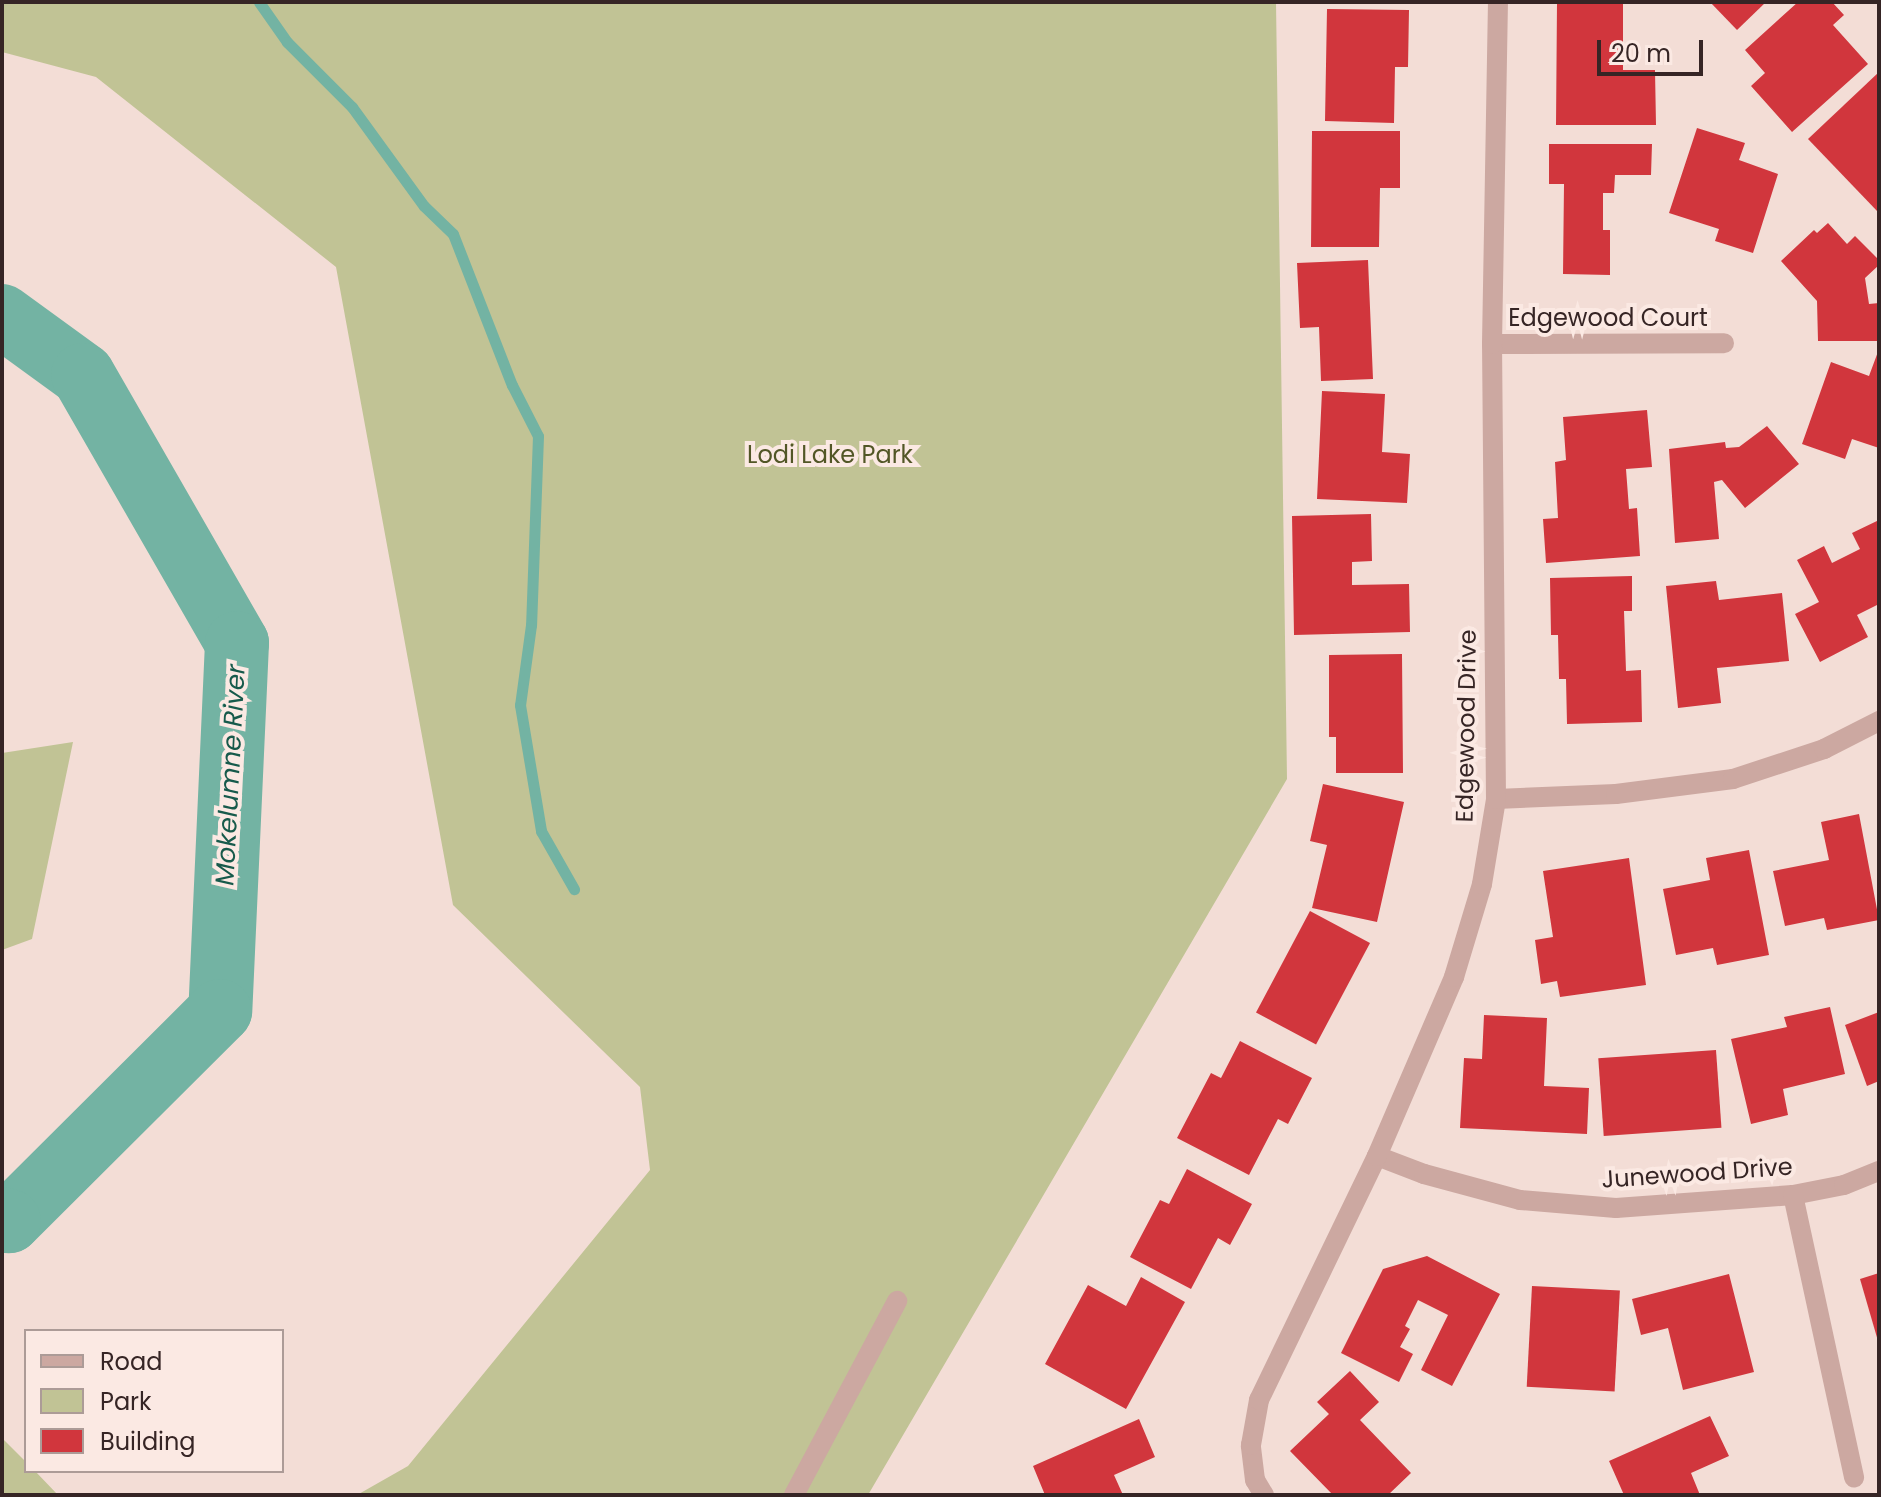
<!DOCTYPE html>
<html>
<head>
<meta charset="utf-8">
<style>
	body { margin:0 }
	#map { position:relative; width:1881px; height:1497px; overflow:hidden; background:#f3ddd6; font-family:Poppins,sans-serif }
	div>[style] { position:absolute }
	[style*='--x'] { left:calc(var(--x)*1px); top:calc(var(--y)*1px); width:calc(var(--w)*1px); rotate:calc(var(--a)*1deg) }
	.green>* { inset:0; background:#c1c395 }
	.stream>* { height:11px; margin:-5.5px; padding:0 5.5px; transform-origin:5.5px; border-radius:5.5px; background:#73b3a3 }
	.river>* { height:64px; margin:-32px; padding:0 32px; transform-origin:32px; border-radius:32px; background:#73b3a3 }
	.building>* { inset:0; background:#d1363d; transform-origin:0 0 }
	.lane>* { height:20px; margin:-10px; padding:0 10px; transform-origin:10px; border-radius:10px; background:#cca8a1 }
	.street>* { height:20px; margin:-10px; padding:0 10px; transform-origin:10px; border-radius:10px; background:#cca8a1 }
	span { translate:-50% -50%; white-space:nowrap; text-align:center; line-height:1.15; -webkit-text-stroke:8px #fbe9e3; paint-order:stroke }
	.street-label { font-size:24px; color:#362525 }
	.park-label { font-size:24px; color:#525626 }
	.water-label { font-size:26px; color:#175a4b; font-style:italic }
	.frame { position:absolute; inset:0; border:4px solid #362525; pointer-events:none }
	.legend { position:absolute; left:24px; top:1329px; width:260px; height:144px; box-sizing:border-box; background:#fbe9e3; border:2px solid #ac9b97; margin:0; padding:10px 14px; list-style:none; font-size:24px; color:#362525 }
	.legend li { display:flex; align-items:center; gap:16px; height:40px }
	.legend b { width:40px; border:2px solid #ac9b97 }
	.scale { position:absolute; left:1597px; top:40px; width:106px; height:36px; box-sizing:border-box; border:4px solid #362525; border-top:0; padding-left:10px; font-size:24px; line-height:28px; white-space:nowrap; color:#362525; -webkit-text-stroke:6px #fbe9e3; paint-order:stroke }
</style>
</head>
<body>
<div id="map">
	<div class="green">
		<div style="clip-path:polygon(2px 2px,1276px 2px,1287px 779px,868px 1495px,357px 1495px,408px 1466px,650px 1170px,640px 1087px,453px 905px,336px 267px,96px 77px,2px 52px)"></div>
		<div style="clip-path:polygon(73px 742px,32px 939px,2px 950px,2px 753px)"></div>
		<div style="clip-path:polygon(2px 1438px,26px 1462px,26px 1471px,35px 1471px,58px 1495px,2px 1495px)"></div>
	</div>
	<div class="stream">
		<div style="--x:259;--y:2;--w:49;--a:55"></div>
		<div style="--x:287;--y:42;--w:92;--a:45"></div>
		<div style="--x:352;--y:107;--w:122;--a:54"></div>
		<div style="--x:424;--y:206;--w:40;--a:44"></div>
		<div style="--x:453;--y:234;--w:162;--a:68.7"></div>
		<div style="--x:512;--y:385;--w:57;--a:63"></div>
		<div style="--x:538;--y:436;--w:189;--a:92.1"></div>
		<div style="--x:531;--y:625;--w:81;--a:97.8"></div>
		<div style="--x:520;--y:705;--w:128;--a:80.5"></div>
		<div style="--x:541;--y:831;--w:67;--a:60.4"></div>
	</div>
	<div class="river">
		<div style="--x:2;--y:316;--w:100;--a:36.1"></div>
		<div style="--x:83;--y:375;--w:309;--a:60.1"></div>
		<div style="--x:237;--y:643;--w:368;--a:92.6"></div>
		<div style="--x:220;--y:1011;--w:298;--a:135.1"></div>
		<div style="--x:9;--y:1221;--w:7;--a:-164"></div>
	</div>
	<div class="building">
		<div style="clip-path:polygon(1557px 2px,1623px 2px,1623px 70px,1655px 70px,1656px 125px,1556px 125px)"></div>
		<div style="clip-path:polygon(1710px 2px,1766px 2px,1737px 30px)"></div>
		<div style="clip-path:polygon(1798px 2px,1832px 2px,1844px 15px,1833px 25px,1868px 64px,1792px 132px,1751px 86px,1765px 73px,1745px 50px)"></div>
		<div style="clip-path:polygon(1327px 9px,1409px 10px,1408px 67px,1395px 67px,1394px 123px,1325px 121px)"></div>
		<div style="clip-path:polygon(1879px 72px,1879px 210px,1878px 212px,1808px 139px)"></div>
		<div style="clip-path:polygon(1697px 128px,1745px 143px,1739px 160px,1778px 174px,1753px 253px,1715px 241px,1719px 229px,1669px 213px)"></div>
		<div style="clip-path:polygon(1312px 131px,1400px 131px,1400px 188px,1380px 188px,1379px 247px,1311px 247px)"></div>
		<div style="clip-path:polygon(1549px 144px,1652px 144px,1651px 175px,1615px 175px,1614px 193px,1603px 193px,1603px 230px,1610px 230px,1610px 275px,1563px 274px,1564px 184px,1549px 184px)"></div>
		<div style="clip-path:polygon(1828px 223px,1847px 244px,1855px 236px,1879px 260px,1879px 265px,1865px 278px,1869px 304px,1879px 303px,1879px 341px,1818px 341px,1817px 301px,1781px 261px,1814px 230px,1817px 233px)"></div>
		<div style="clip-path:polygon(1368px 260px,1373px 379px,1321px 381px,1319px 327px,1300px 328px,1297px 263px)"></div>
		<div style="clip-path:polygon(1879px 349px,1879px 448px,1852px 439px,1845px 459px,1802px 444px,1831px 362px,1869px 376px)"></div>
		<div style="clip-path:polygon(1322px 391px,1385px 394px,1382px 452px,1410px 454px,1407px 503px,1317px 499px)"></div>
		<div style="clip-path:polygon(1647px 410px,1652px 467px,1626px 469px,1629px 509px,1637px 508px,1640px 556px,1546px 563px,1543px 519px,1558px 518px,1555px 462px,1566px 460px,1563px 417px)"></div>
		<div style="clip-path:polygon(1767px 426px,1799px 464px,1745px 508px,1722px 480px,1714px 482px,1719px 539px,1675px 543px,1669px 449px,1725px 442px,1726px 448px,1739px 447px)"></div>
		<div style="clip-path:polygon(1371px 514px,1372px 561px,1352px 562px,1352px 585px,1409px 584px,1410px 632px,1294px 635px,1292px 516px)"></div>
		<div style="clip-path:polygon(1879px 520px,1879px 604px,1857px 615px,1868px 637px,1820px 662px,1795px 614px,1819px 602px,1797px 560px,1824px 546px,1832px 563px,1860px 549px,1852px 533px)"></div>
		<div style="clip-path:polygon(1632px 576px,1632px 611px,1624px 611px,1626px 671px,1641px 670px,1642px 722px,1567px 724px,1566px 679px,1559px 679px,1558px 635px,1551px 635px,1550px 578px)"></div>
		<div style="clip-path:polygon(1716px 581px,1719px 600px,1782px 593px,1789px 661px,1717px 668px,1721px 703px,1678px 708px,1666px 586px)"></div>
		<div style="clip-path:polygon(1402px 654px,1403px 773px,1336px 773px,1336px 737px,1329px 737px,1329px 655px)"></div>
		<div style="clip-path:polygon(1323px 784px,1404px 802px,1377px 922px,1312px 908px,1327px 845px,1310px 841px)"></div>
		<div style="clip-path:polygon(1859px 814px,1879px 920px,1827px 930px,1824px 918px,1785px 926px,1773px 871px,1829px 860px,1821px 822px)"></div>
		<div style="clip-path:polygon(1749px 850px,1769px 955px,1717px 965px,1713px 948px,1676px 955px,1663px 889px,1710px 880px,1706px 858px)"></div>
		<div style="clip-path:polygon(1629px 858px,1646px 985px,1560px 997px,1557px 981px,1541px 984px,1535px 940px,1553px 937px,1543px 871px)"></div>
		<div style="left:1310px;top:911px;width:68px;height:115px;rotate:28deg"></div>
		<div style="clip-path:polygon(1830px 1007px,1845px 1074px,1783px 1089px,1788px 1115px,1751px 1124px,1731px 1039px,1787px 1027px,1784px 1017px)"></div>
		<div style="clip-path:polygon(1879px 1012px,1879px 1081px,1867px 1086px,1845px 1025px)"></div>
		<div style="clip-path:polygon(1484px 1015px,1547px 1018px,1544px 1086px,1589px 1088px,1587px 1134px,1460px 1128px,1464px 1058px,1482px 1059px)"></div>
		<div style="clip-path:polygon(1240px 1041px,1312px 1078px,1288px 1124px,1278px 1119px,1249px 1175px,1177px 1138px,1211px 1073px,1221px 1078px)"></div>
		<div style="left:1716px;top:1050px;width:78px;height:118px;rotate:86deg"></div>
		<div style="clip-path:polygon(1187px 1169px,1252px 1204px,1230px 1245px,1218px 1238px,1191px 1289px,1130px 1257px,1160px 1200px,1169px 1204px)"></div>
		<div style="clip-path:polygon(1427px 1256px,1500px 1294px,1452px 1386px,1421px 1370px,1448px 1315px,1418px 1300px,1405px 1326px,1410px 1329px,1400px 1347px,1413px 1354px,1399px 1382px,1341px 1353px,1383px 1269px)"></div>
		<div style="clip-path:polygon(1879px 1273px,1879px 1341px,1878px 1341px,1860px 1279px)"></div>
		<div style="clip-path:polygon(1729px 1274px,1754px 1372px,1683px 1390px,1668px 1328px,1641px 1335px,1632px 1299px)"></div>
		<div style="clip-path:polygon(1141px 1277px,1185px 1302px,1126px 1409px,1045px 1364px,1088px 1285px,1126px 1306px)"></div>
		<div style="left:1532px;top:1286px;width:88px;height:101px;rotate:3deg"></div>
		<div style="clip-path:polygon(1350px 1371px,1379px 1402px,1360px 1420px,1411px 1473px,1388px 1495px,1333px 1495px,1290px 1451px,1329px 1414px,1317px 1402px)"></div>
		<div style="clip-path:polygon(1710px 1416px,1729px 1456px,1691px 1473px,1700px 1495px,1624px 1495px,1609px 1461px)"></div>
		<div style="clip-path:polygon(1139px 1419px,1155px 1457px,1114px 1475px,1123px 1495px,1045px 1495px,1033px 1466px)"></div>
	</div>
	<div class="lane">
		<div style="--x:794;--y:1495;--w:220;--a:-62"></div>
	</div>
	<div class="street">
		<div style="--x:1492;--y:344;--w:232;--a:-0.2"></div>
		<div style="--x:1496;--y:799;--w:120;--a:-2.4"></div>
		<div style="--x:1616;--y:794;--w:118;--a:-7.3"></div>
		<div style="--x:1733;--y:779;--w:96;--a:-18.2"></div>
		<div style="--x:1824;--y:749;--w:62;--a:-27"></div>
		<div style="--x:1377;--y:1156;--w:50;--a:21"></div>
		<div style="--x:1424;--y:1174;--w:99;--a:15.2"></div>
		<div style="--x:1520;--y:1200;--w:96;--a:4.8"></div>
		<div style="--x:1616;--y:1208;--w:177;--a:-4.2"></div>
		<div style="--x:1793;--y:1195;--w:52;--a:-11.1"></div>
		<div style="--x:1844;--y:1185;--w:38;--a:-22"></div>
		<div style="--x:1793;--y:1195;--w:289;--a:77.8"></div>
		<div style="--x:1264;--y:1495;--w:17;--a:-121"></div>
		<div style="--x:1255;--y:1480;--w:35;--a:-97"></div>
		<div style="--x:1251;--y:1445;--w:46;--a:-79.9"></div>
		<div style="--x:1259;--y:1400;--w:271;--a:-64.2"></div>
		<div style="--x:1377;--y:1156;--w:195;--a:-66.7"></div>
		<div style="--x:1454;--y:977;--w:97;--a:-73.2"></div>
		<div style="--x:1482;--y:884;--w:86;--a:-80.6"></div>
		<div style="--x:1496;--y:799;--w:455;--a:-90.5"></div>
		<div style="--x:1492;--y:344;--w:342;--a:-89"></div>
	</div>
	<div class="street-label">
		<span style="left:1608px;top:318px">Edgewood Court</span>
		<span style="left:1466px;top:726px;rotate:-89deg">Edgewood Drive</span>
		<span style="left:1697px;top:1173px;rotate:-4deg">Junewood Drive</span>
	</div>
	<div class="park-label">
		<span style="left:830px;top:455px">Lodi Lake Park</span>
	</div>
	<div class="water-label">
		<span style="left:231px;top:775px;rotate:-87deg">Mokelumne River</span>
	</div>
	<div class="frame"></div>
	<ul class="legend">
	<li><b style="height:10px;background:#cca8a1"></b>Road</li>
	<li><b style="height:22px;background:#c1c395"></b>Park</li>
	<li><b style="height:22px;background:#d1363d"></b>Building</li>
	</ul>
	<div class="scale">20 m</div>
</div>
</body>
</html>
